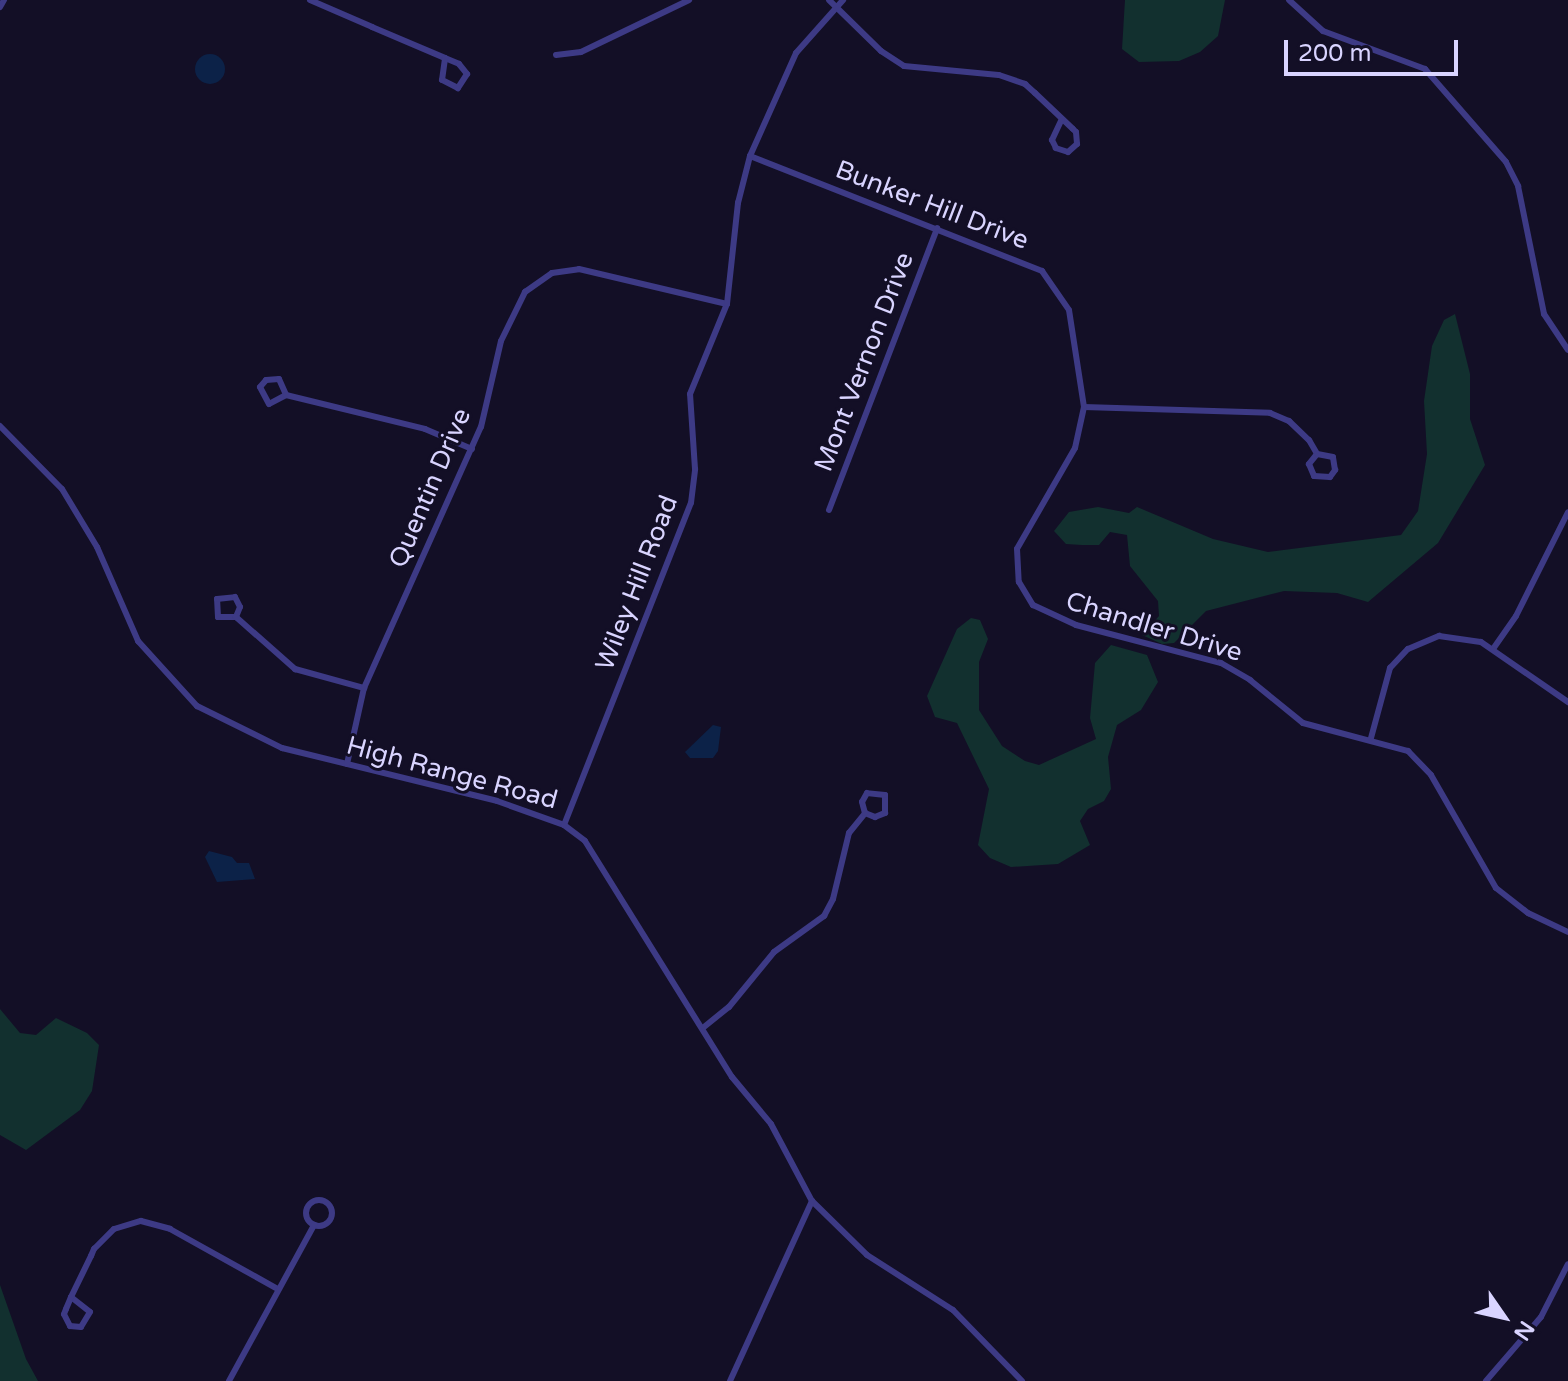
<!DOCTYPE html>
<html>
<head>
<meta charset="utf-8">
<style>
	body { margin:0 }
	#map { position:relative; width:1568px; height:1381px; overflow:hidden; background:#130f26; font-family:"Varela Round",sans-serif }
	div>[style] { position:absolute }
	[style*='--x'] { left:calc(var(--x)*1px); top:calc(var(--y)*1px); width:calc(var(--w)*1px); rotate:calc(var(--a)*1deg) }
	.green>* { inset:0; background:#12302f }
	.water>* { inset:0; background:#0c2248 }
	.round { border-radius:50% }
	.minor>* { height:6px; margin:-3px; padding:0 3px; transform-origin:3px; border-radius:3px; background:#3d3a85 }
	.minor>.ring { margin:-3px; padding:0; box-sizing:content-box; background:none; border:6px solid #3d3a85; border-radius:50% }
	span { translate:-50% -50%; white-space:nowrap; text-align:center; line-height:1.15; -webkit-text-stroke:6px #130f26; paint-order:stroke }
	.street-label { font-size:26px; color:#d9d4ff }
	.north { position:absolute; left:1464px; top:1277px; width:80px; height:80px; -webkit-text-stroke:6px #130f26; paint-order:stroke; rotate:124deg; font-size:22px; font-weight:700; line-height:32px; text-align:center; color:#d9d4ff }
	.north::after { content:''; display:block; margin:auto; width:28px; height:36px; background:#d9d4ff; clip-path:polygon(50% 0,100% 100%,50% 72%,0 100%) }
	.scale { position:absolute; left:1284px; top:40px; width:174px; height:36px; box-sizing:border-box; border:4px solid #d9d4ff; border-top:0; padding-left:10px; font-size:24px; line-height:28px; white-space:nowrap; color:#d9d4ff; -webkit-text-stroke:6px #130f26; paint-order:stroke }
</style>
</head>
<body>
<div id="map">
	<div class="green">
		<div style="clip-path:polygon(1125px 0,1225px 0,1218px 36px,1200px 52px,1179px 61px,1139px 62px,1122px 49px)"></div>
		<div style="clip-path:polygon(1455px 314px,1470px 374px,1470px 419px,1485px 465px,1438px 543px,1368px 602px,1337px 593px,1284px 591px,1206px 611px,1174px 643px,1162px 644px,1142px 635px,1159px 616px,1158px 601px,1130px 566px,1127px 535px,1110px 532px,1099px 545px,1082px 545px,1066px 544px,1054px 531px,1069px 512px,1098px 507px,1129px 513px,1137px 507px,1213px 539px,1268px 552px,1401px 535px,1418px 511px,1427px 454px,1424px 401px,1432px 346px,1444px 320px)"></div>
		<div style="clip-path:polygon(971px 618px,980px 620px,988px 639px,979px 662px,979px 710px,1002px 746px,1025px 761px,1039px 765px,1096px 739px,1090px 718px,1095px 663px,1111px 645px,1147px 655px,1158px 682px,1141px 710px,1117px 725px,1108px 757px,1111px 789px,1104px 801px,1088px 809px,1080px 821px,1090px 845px,1058px 864px,1011px 867px,990px 858px,978px 845px,989px 789px,957px 723px,935px 717px,927px 696px,957px 629px)"></div>
		<div style="clip-path:polygon(0 1009px,20px 1033px,36px 1035px,56px 1018px,87px 1033px,99px 1045px,92px 1091px,80px 1110px,26px 1150px,0 1135px)"></div>
		<div style="clip-path:polygon(0 1285px,26px 1359px,38px 1381px,0 1381px)"></div>
	</div>
	<div class="water">
		<div class="round" style="left:195px;top:54px;width:30px;height:30px"></div>
		<div style="clip-path:polygon(713px 725px,721px 727px,718px 751px,713px 758px,690px 758px,685px 752px)"></div>
		<div style="clip-path:polygon(209px 851px,232px 857px,237px 863px,249px 863px,255px 879px,217px 882px,205px 857px)"></div>
	</div>
	<div class="minor">
		<div style="--x:310;--y:0;--w:68;--a:23.5"></div>
		<div style="--x:372;--y:27;--w:79;--a:23"></div>
		<div style="--x:445;--y:58;--w:15;--a:23"></div>
		<div style="--x:459;--y:64;--w:13;--a:51"></div>
		<div style="--x:467;--y:74;--w:17;--a:123"></div>
		<div style="--x:458;--y:88;--w:18;--a:-153"></div>
		<div style="--x:442;--y:80;--w:22;--a:-82"></div>
		<div style="--x:829;--y:0;--w:73;--a:44.4"></div>
		<div style="--x:881;--y:51;--w:27;--a:33"></div>
		<div style="--x:904;--y:66;--w:95;--a:5.4"></div>
		<div style="--x:999;--y:75;--w:28;--a:19"></div>
		<div style="--x:1025;--y:84;--w:13;--a:42"></div>
		<div style="--x:1035;--y:93;--w:52;--a:43.5"></div>
		<div style="--x:1073;--y:129;--w:4;--a:45"></div>
		<div style="--x:1076;--y:132;--w:12;--a:85"></div>
		<div style="--x:1077;--y:144;--w:12;--a:138"></div>
		<div style="--x:1068;--y:152;--w:13;--a:-162"></div>
		<div style="--x:1056;--y:148;--w:9;--a:-117"></div>
		<div style="--x:1052;--y:140;--w:23;--a:-65"></div>
		<div style="--x:1289;--y:0;--w:46;--a:42.4"></div>
		<div style="--x:1323;--y:31;--w:109;--a:20.4"></div>
		<div style="--x:1425;--y:69;--w:123;--a:48.9"></div>
		<div style="--x:1506;--y:162;--w:27;--a:63"></div>
		<div style="--x:1518;--y:186;--w:131;--a:78.5"></div>
		<div style="--x:1544;--y:314;--w:43;--a:56.3"></div>
		<div style="--x:0;--y:7;--w:8;--a:-60"></div>
		<div style="--x:556;--y:55;--w:25;--a:-7"></div>
		<div style="--x:581;--y:52;--w:120;--a:-25.7"></div>
		<div style="--x:750;--y:156;--w:314;--a:21.5"></div>
		<div style="--x:1042;--y:271;--w:47;--a:55.3"></div>
		<div style="--x:1069;--y:310;--w:98;--a:81.2"></div>
		<div style="--x:1084;--y:407;--w:186;--a:1.8"></div>
		<div style="--x:1270;--y:413;--w:21;--a:23"></div>
		<div style="--x:1289;--y:421;--w:28;--a:44"></div>
		<div style="--x:1309;--y:440;--w:16;--a:60"></div>
		<div style="--x:1317;--y:454;--w:13;--a:129"></div>
		<div style="--x:1309;--y:464;--w:13;--a:67"></div>
		<div style="--x:1314;--y:476;--w:16;--a:4"></div>
		<div style="--x:1330;--y:477;--w:9;--a:-54"></div>
		<div style="--x:1335;--y:470;--w:13;--a:-99"></div>
		<div style="--x:1333;--y:457;--w:16;--a:-169"></div>
		<div style="--x:286;--y:395;--w:19;--a:152"></div>
		<div style="--x:269;--y:404;--w:19;--a:-118"></div>
		<div style="--x:260;--y:387;--w:9;--a:-49"></div>
		<div style="--x:266;--y:380;--w:13;--a:-4"></div>
		<div style="--x:279;--y:379;--w:17;--a:66"></div>
		<div style="--x:286;--y:395;--w:143;--a:13.7"></div>
		<div style="--x:425;--y:429;--w:51;--a:23.1"></div>
		<div style="--x:1084;--y:407;--w:42;--a:102.4"></div>
		<div style="--x:1075;--y:448;--w:116;--a:119.9"></div>
		<div style="--x:1017;--y:549;--w:33;--a:87"></div>
		<div style="--x:1019;--y:582;--w:27;--a:59"></div>
		<div style="--x:1033;--y:605;--w:47;--a:24.9"></div>
		<div style="--x:1076;--y:625;--w:150;--a:14.7"></div>
		<div style="--x:1221;--y:663;--w:34;--a:30"></div>
		<div style="--x:1250;--y:680;--w:68;--a:39.1"></div>
		<div style="--x:1303;--y:723;--w:109;--a:14.9"></div>
		<div style="--x:1408;--y:751;--w:33;--a:46"></div>
		<div style="--x:1431;--y:775;--w:130;--a:60.1"></div>
		<div style="--x:1496;--y:888;--w:41;--a:38"></div>
		<div style="--x:1528;--y:913;--w:44;--a:25.4"></div>
		<div style="--x:0;--y:426;--w:88;--a:45.5"></div>
		<div style="--x:62;--y:489;--w:68;--a:58.9"></div>
		<div style="--x:97;--y:547;--w:103;--a:66.4"></div>
		<div style="--x:138;--y:641;--w:88;--a:47.8"></div>
		<div style="--x:197;--y:706;--w:95;--a:26.3"></div>
		<div style="--x:282;--y:748;--w:221;--a:13.8"></div>
		<div style="--x:497;--y:801;--w:71;--a:19.7"></div>
		<div style="--x:564;--y:825;--w:26;--a:37"></div>
		<div style="--x:585;--y:841;--w:278;--a:58.1"></div>
		<div style="--x:732;--y:1077;--w:61;--a:50.3"></div>
		<div style="--x:771;--y:1124;--w:87;--a:62"></div>
		<div style="--x:812;--y:1201;--w:77;--a:44.5"></div>
		<div style="--x:867;--y:1255;--w:102;--a:32.6"></div>
		<div style="--x:953;--y:1310;--w:99;--a:45.8"></div>
		<div style="--x:829;--y:510;--w:302;--a:-69"></div>
		<div style="--x:236;--y:617;--w:18;--a:180"></div>
		<div style="--x:218;--y:617;--w:18;--a:-93"></div>
		<div style="--x:217;--y:599;--w:18;--a:-6"></div>
		<div style="--x:235;--y:597;--w:11;--a:63"></div>
		<div style="--x:240;--y:607;--w:11;--a:112"></div>
		<div style="--x:236;--y:617;--w:79;--a:41.4"></div>
		<div style="--x:295;--y:669;--w:72;--a:15.4"></div>
		<div style="--x:1493;--y:649;--w:40;--a:-55.1"></div>
		<div style="--x:1516;--y:616;--w:116;--a:-63.4"></div>
		<div style="--x:1371;--y:738;--w:73;--a:-74.8"></div>
		<div style="--x:1390;--y:668;--w:26;--a:-47"></div>
		<div style="--x:1408;--y:649;--w:34;--a:-23"></div>
		<div style="--x:1439;--y:636;--w:42;--a:8.1"></div>
		<div style="--x:1481;--y:642;--w:106;--a:34.6"></div>
		<div style="--x:347;--y:764;--w:78;--a:-77.4"></div>
		<div style="--x:364;--y:688;--w:286;--a:-65.9"></div>
		<div style="--x:481;--y:427;--w:88;--a:-76.9"></div>
		<div style="--x:501;--y:341;--w:55;--a:-63.9"></div>
		<div style="--x:525;--y:292;--w:33;--a:-35"></div>
		<div style="--x:552;--y:273;--w:27;--a:-8"></div>
		<div style="--x:579;--y:269;--w:152;--a:13.3"></div>
		<div style="--x:564;--y:825;--w:346;--a:-68.5"></div>
		<div style="--x:691;--y:503;--w:34;--a:-83"></div>
		<div style="--x:695;--y:469;--w:75;--a:-93.8"></div>
		<div style="--x:690;--y:394;--w:97;--a:-67.7"></div>
		<div style="--x:727;--y:304;--w:102;--a:-83.8"></div>
		<div style="--x:738;--y:203;--w:49;--a:-75.7"></div>
		<div style="--x:750;--y:156;--w:113;--a:-65.9"></div>
		<div style="--x:796;--y:53;--w:71;--a:-48.4"></div>
		<div style="--x:704;--y:1027;--w:32;--a:-39"></div>
		<div style="--x:729;--y:1007;--w:71;--a:-50.7"></div>
		<div style="--x:774;--y:952;--w:62;--a:-35.8"></div>
		<div style="--x:824;--y:916;--w:19;--a:-62"></div>
		<div style="--x:833;--y:899;--w:68;--a:-76.4"></div>
		<div style="--x:849;--y:833;--w:26;--a:-51"></div>
		<div style="--x:865;--y:813;--w:11;--a:22"></div>
		<div style="--x:875;--y:817;--w:11;--a:-22"></div>
		<div style="--x:885;--y:813;--w:18;--a:-90"></div>
		<div style="--x:885;--y:795;--w:18;--a:-174"></div>
		<div style="--x:867;--y:793;--w:10;--a:119"></div>
		<div style="--x:862;--y:802;--w:11;--a:75"></div>
		<div class="ring" style="left:306px;top:1200px;width:20px;height:20px"></div>
		<div style="--x:71;--y:1297;--w:24;--a:38"></div>
		<div style="--x:90;--y:1312;--w:17;--a:121"></div>
		<div style="--x:81;--y:1327;--w:11;--a:-175"></div>
		<div style="--x:70;--y:1326;--w:13;--a:-117"></div>
		<div style="--x:64;--y:1314;--w:5;--a:-68"></div>
		<div style="--x:66;--y:1309;--w:13;--a:-67"></div>
		<div style="--x:71;--y:1297;--w:46;--a:-64"></div>
		<div style="--x:91;--y:1256;--w:8;--a:-67"></div>
		<div style="--x:94;--y:1249;--w:28;--a:-45"></div>
		<div style="--x:114;--y:1229;--w:28;--a:-17"></div>
		<div style="--x:141;--y:1221;--w:30;--a:15"></div>
		<div style="--x:170;--y:1229;--w:124;--a:29.1"></div>
		<div style="--x:229;--y:1381;--w:178;--a:-61.4"></div>
		<div style="--x:730;--y:1381;--w:198;--a:-65.5"></div>
		<div style="--x:1486;--y:1381;--w:84;--a:-49.3"></div>
		<div style="--x:1541;--y:1317;--w:59;--a:-63"></div>
	</div>
	<div class="street-label">
		<span style="left:932px;top:205px;rotate:21deg">Bunker Hill Drive</span>
		<span style="left:864px;top:362px;rotate:-69deg">Mont Vernon Drive</span>
		<span style="left:430px;top:488px;rotate:-67deg">Quentin Drive</span>
		<span style="left:637px;top:583px;rotate:-69deg">Wiley Hill Road</span>
		<span style="left:1154px;top:627px;rotate:17deg">Chandler Drive</span>
		<span style="left:452px;top:773px;rotate:15deg">High Range Road</span>
	</div>
	<div class="north">N</div>
	<div class="scale">200 m</div>
</div>
</body>
</html>
